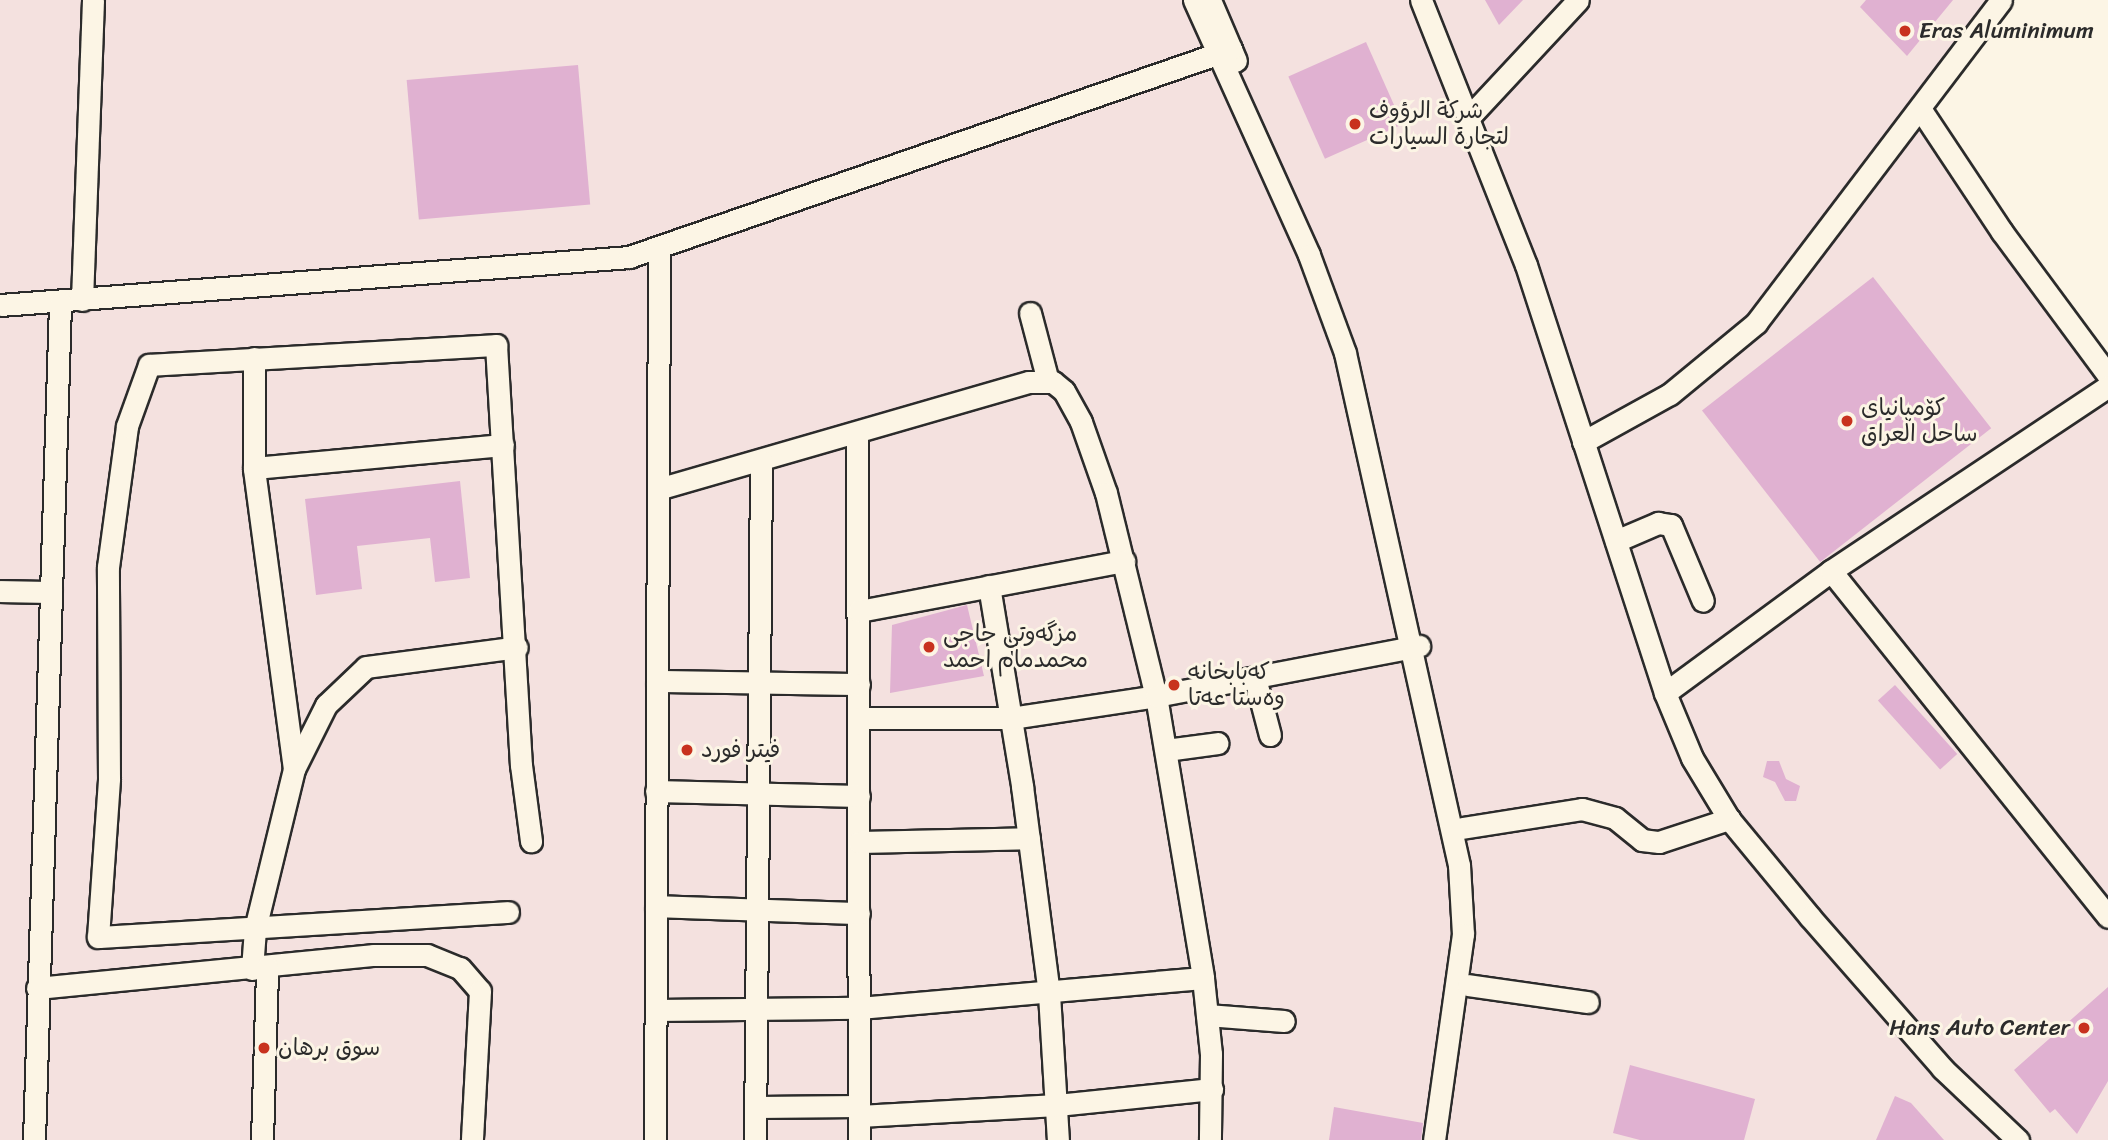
<!DOCTYPE html>
<html>
<head>
<meta charset="utf-8">
<style>
	body { margin:0 }
	#map { position:relative; width:2108px; height:1140px; overflow:hidden; background:#fcf5e5; font-family:Sriracha,"Playpen Sans Arabic",sans-serif }
	div>[style] { position:absolute }
	[style*='--x'] { left:calc(var(--x)*1px); top:calc(var(--y)*1px); width:calc(var(--w)*1px); rotate:calc(var(--a)*1deg) }
	.built>* { inset:0; background:#f4e1df }
	.building>* { inset:0; background:#e0b1d1; transform-origin:0 0 }
	.roads { filter:drop-shadow(2px 0 #2b2b2b) drop-shadow(-2px 0 #2b2b2b) drop-shadow(0 2px #2b2b2b) drop-shadow(0 -2px #2b2b2b) }
	.minor>* { height:21px; margin:-10.5px; padding:0 10.5px; transform-origin:10.5px; border-radius:10.5px; background:#fcf5e5 }
	.dots>* { width:19px; height:19px; translate:-50% -50%; box-sizing:border-box; border:4px solid #fcf5e5; border-radius:50% }
	span { translate:-50% -50%; white-space:nowrap; text-align:center; line-height:1.15; -webkit-text-stroke:6px #fcf5e5; paint-order:stroke }
	.poi-label { font-size:23px; color:#2b2b2b }
	.left { translate:0 -50%; text-align:left }
	.right { translate:-100% -50%; text-align:right }
</style>
</head>
<body>
<div id="map">
	<div class="built">
		<div style="clip-path:polygon(0 0,2000px 0,1921px 110px,2108px 354px,2108px 1140px,0 1140px)"></div>
	</div>
	<div class="building">
		<div style="clip-path:polygon(1485px 0,1523px 0,1499px 25px)"></div>
		<div style="clip-path:polygon(1866px 0,1953px 0,1907px 56px,1860px 7px)"></div>
		<div style="left:1366px;top:42px;width:90px;height:85px;rotate:66deg"></div>
		<div style="left:578px;top:65px;width:140px;height:172px;rotate:85deg"></div>
		<div style="left:1873px;top:277px;width:192px;height:217px;rotate:52deg"></div>
		<div style="clip-path:polygon(460px 481px,470px 578px,435px 582px,430px 538px,357px 546px,362px 589px,316px 595px,305px 499px)"></div>
		<div style="clip-path:polygon(967px 605px,984px 676px,890px 693px,892px 625px)"></div>
		<div style="left:1895px;top:685px;width:93px;height:23px;rotate:48deg"></div>
		<div style="clip-path:polygon(1767px 761px,1779px 761px,1786px 779px,1800px 786px,1796px 801px,1785px 801px,1775px 782px,1763px 777px)"></div>
		<div style="clip-path:polygon(2108px 987px,2108px 1081px,2077px 1134px,2055px 1109px,2050px 1113px,2014px 1070px)"></div>
		<div style="clip-path:polygon(1630px 1065px,1755px 1099px,1744px 1140px,1640px 1140px,1613px 1133px)"></div>
		<div style="clip-path:polygon(1895px 1096px,1911px 1103px,1944px 1140px,1876px 1140px)"></div>
		<div style="clip-path:polygon(1334px 1107px,1423px 1123px,1421px 1140px,1329px 1140px)"></div>
	</div>
	<div class="roads">
		<div class="minor">
			<div style="--x:1194;--y:0;--w:280;--a:65.7"></div>
			<div style="--x:1309;--y:255;--w:104;--a:69.8"></div>
			<div style="--x:1345;--y:353;--w:525;--a:77.45"></div>
			<div style="--x:1459;--y:865;--w:69;--a:86.7"></div>
			<div style="--x:1463;--y:934;--w:208;--a:98"></div>
			<div style="--x:1210;--y:0;--w:66;--a:66.9"></div>
			<div style="--x:1421;--y:0;--w:285;--a:68.4"></div>
			<div style="--x:1526;--y:265;--w:450;--a:72"></div>
			<div style="--x:1665;--y:693;--w:70;--a:67.4"></div>
			<div style="--x:1692;--y:758;--w:71;--a:58.8"></div>
			<div style="--x:1729;--y:819;--w:127;--a:50.4"></div>
			<div style="--x:1810;--y:917;--w:201;--a:48.8"></div>
			<div style="--x:1942;--y:1068;--w:105;--a:43.5"></div>
			<div style="--x:1921;--y:110;--w:146;--a:56.4"></div>
			<div style="--x:2002;--y:232;--w:178;--a:53.5"></div>
			<div style="--x:1470;--y:116;--w:158;--a:-47"></div>
			<div style="--x:82;--y:300;--w:300;--a:-87.9"></div>
			<div style="--x:0;--y:305;--w:631;--a:-4.36"></div>
			<div style="--x:629;--y:257;--w:637;--a:-19.06"></div>
			<div style="--x:1030;--y:313;--w:70;--a:75.2"></div>
			<div style="--x:857;--y:435;--w:705;--a:89.84"></div>
			<div style="--x:1583;--y:442;--w:99;--a:-28.9"></div>
			<div style="--x:1670;--y:394;--w:112;--a:-39.5"></div>
			<div style="--x:1756;--y:323;--w:405;--a:-52.8"></div>
			<div style="--x:254;--y:468;--w:250;--a:-5.3"></div>
			<div style="--x:658;--y:489;--w:386;--a:-16.1"></div>
			<div style="--x:1029;--y:382;--w:24;--a:0"></div>
			<div style="--x:1053;--y:382;--w:14;--a:39"></div>
			<div style="--x:1064;--y:391;--w:35;--a:61"></div>
			<div style="--x:1081;--y:422;--w:75;--a:70.6"></div>
			<div style="--x:1106;--y:493;--w:209;--a:76.2"></div>
			<div style="--x:1156;--y:696;--w:286;--a:80.5"></div>
			<div style="--x:1203;--y:978;--w:76;--a:84"></div>
			<div style="--x:1211;--y:1054;--w:86;--a:90.7"></div>
			<div style="--x:1616;--y:541;--w:46;--a:-23.2"></div>
			<div style="--x:1658;--y:523;--w:13;--a:9"></div>
			<div style="--x:1671;--y:525;--w:82;--a:67.2"></div>
			<div style="--x:1831;--y:571;--w:443;--a:51.3"></div>
			<div style="--x:989;--y:586;--w:203;--a:80.6"></div>
			<div style="--x:1022;--y:786;--w:210;--a:82.6"></div>
			<div style="--x:1049;--y:994;--w:146;--a:86.5"></div>
			<div style="--x:0;--y:591;--w:51;--a:1.1"></div>
			<div style="--x:859;--y:611;--w:270;--a:-10.7"></div>
			<div style="--x:1255;--y:678;--w:59;--a:75.3"></div>
			<div style="--x:657;--y:681;--w:202;--a:0.9"></div>
			<div style="--x:1665;--y:693;--w:206;--a:-36.3"></div>
			<div style="--x:1831;--y:571;--w:333;--a:-33.7"></div>
			<div style="--x:859;--y:718;--w:152;--a:0"></div>
			<div style="--x:1011;--y:718;--w:147;--a:-8.6"></div>
			<div style="--x:1156;--y:696;--w:268;--a:-10.8"></div>
			<div style="--x:1166;--y:750;--w:52;--a:-7.7"></div>
			<div style="--x:294;--y:769;--w:72;--a:-63.4"></div>
			<div style="--x:326;--y:705;--w:55;--a:-43.5"></div>
			<div style="--x:366;--y:667;--w:152;--a:-7.5"></div>
			<div style="--x:656;--y:791;--w:203;--a:1.4"></div>
			<div style="--x:1462;--y:828;--w:121;--a:-9"></div>
			<div style="--x:1582;--y:809;--w:34;--a:15"></div>
			<div style="--x:1615;--y:818;--w:35;--a:39"></div>
			<div style="--x:1642;--y:840;--w:17;--a:7"></div>
			<div style="--x:1659;--y:842;--w:74;--a:-18.2"></div>
			<div style="--x:859;--y:842;--w:170;--a:-1.3"></div>
			<div style="--x:656;--y:906;--w:203;--a:2"></div>
			<div style="--x:508;--y:912;--w:411;--a:176.5"></div>
			<div style="--x:98;--y:937;--w:159;--a:-86"></div>
			<div style="--x:109;--y:778;--w:211;--a:-90.3"></div>
			<div style="--x:108;--y:567;--w:142;--a:-82.3"></div>
			<div style="--x:127;--y:426;--w:65;--a:-70.2"></div>
			<div style="--x:149;--y:365;--w:348;--a:-3.3"></div>
			<div style="--x:496;--y:345;--w:421;--a:86.6"></div>
			<div style="--x:521;--y:765;--w:77;--a:82.5"></div>
			<div style="--x:252;--y:969;--w:40;--a:-85.7"></div>
			<div style="--x:255;--y:929;--w:165;--a:-76.3"></div>
			<div style="--x:294;--y:769;--w:304;--a:-97.6"></div>
			<div style="--x:254;--y:468;--w:110;--a:-90"></div>
			<div style="--x:1468;--y:985;--w:121;--a:8.1"></div>
			<div style="--x:37;--y:988;--w:339;--a:-5.6"></div>
			<div style="--x:374;--y:955;--w:53;--a:0"></div>
			<div style="--x:427;--y:955;--w:35;--a:22"></div>
			<div style="--x:460;--y:968;--w:30;--a:49"></div>
			<div style="--x:480;--y:991;--w:149;--a:93.1"></div>
			<div style="--x:656;--y:1010;--w:203;--a:-0.6"></div>
			<div style="--x:859;--y:1008;--w:345;--a:-5"></div>
			<div style="--x:1207;--y:1015;--w:77;--a:4.5"></div>
			<div style="--x:757;--y:1107;--w:101;--a:-0.6"></div>
			<div style="--x:859;--y:1116;--w:198;--a:-3.2"></div>
			<div style="--x:1057;--y:1105;--w:156;--a:-5.9"></div>
			<div style="--x:34;--y:1140;--w:838;--a:-88.22"></div>
			<div style="--x:262;--y:1140;--w:173;--a:-88.3"></div>
			<div style="--x:655;--y:1140;--w:891;--a:-89.74"></div>
			<div style="--x:755;--y:1140;--w:679;--a:-89.49"></div>
		</div>
	</div>
	<div class="dots">
		<div style="left:1905px;top:31px;background:#c8321e"></div>
		<div style="left:1355px;top:124px;background:#c8321e"></div>
		<div style="left:1847px;top:421px;background:#c8321e"></div>
		<div style="left:929px;top:647px;background:#c8321e"></div>
		<div style="left:1174px;top:685px;background:#c8321e"></div>
		<div style="left:687px;top:750px;background:#c8321e"></div>
		<div style="left:2084px;top:1028px;background:#c8321e"></div>
		<div style="left:264px;top:1048px;background:#c8321e"></div>
	</div>
	<div class="poi-label">
		<span class="left" style="left:1919px;top:31px">Eras Aluminimum</span>
		<span class="left" style="left:1369px;top:124px">شركة الرؤوف<br>لتجارة السيارات</span>
		<span class="left" style="left:1861px;top:421px">کۆمپانیای<br>ساحل العراق</span>
		<span class="left" style="left:943px;top:647px">مزگەوتی حاجی<br>محمدمام احمد</span>
		<span class="left" style="left:1188px;top:685px">کەبابخانە<br>وەستا عەتا</span>
		<span class="left" style="left:701px;top:750px">فيتر فورد</span>
		<span class="right" style="left:2070px;top:1028px">Hans Auto Center</span>
		<span class="left" style="left:278px;top:1048px">سوق برهان</span>
	</div>
</div>
</body>
</html>
